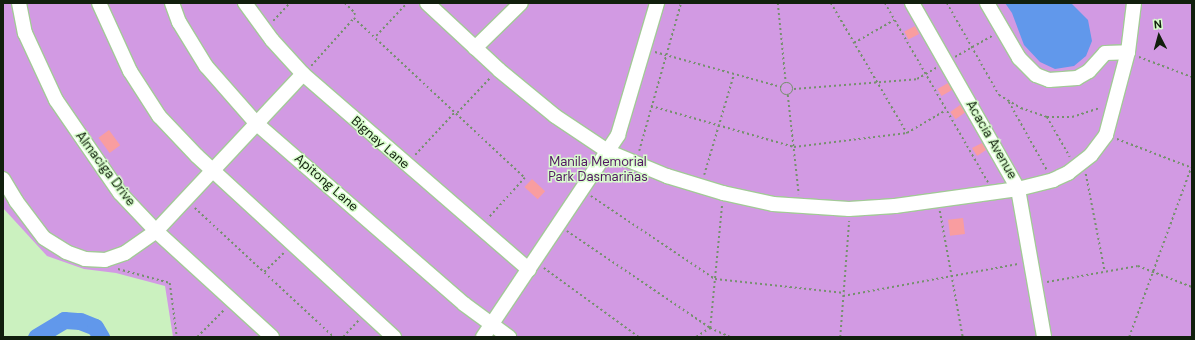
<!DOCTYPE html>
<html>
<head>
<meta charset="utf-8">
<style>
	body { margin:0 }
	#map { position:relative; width:1195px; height:340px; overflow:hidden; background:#cbf1bf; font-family:"DM Sans",sans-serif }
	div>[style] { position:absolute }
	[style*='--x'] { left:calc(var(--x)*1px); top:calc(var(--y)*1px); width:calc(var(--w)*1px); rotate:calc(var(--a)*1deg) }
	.green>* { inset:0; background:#d29ae3 }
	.water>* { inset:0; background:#6198eb }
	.river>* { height:17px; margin:-8.5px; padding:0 8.5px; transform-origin:8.5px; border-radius:8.5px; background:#6198eb }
	.building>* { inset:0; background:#f99da0; transform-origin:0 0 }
	.path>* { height:1.5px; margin-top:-0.75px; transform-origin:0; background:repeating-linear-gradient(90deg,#75906d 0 2px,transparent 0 5px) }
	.path>.ring { margin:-0.75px; padding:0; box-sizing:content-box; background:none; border:1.5px solid #75906d; border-radius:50% }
	.roads { filter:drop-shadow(1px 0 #a3c898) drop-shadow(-1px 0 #a3c898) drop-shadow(0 1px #a3c898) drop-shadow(0 -1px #a3c898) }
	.minor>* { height:14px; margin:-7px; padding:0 7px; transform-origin:7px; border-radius:7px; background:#fff }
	span { translate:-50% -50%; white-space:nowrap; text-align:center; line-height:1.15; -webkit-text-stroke:3px #d8fecc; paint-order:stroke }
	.street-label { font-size:13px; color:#111f0d }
	.park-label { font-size:13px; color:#521662 }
	.frame { position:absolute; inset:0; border:4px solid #111f0d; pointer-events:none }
	.north { position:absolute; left:1139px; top:16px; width:40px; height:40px; -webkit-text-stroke:3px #d8fecc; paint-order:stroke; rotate:354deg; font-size:11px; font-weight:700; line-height:16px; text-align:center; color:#111f0d }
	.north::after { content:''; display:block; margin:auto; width:14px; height:18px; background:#111f0d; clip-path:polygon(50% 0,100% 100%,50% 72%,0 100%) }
</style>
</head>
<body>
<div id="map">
	<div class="green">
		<div style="clip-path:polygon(3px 3px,1192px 3px,1192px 337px,173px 337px,165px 286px,116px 273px,84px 269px,47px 256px,3px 208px)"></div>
	</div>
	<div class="water">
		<div style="clip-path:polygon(1005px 3px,1071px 3px,1088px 20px,1092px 41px,1086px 56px,1074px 66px,1055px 69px,1040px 62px,1024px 45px,1012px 13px)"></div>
	</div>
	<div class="river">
		<div style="--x:36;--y:337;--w:33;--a:-31"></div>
		<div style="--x:64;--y:320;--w:16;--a:4"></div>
		<div style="--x:80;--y:321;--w:16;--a:22"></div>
		<div style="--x:95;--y:327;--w:12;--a:59"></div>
	</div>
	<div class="building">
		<div style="left:915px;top:26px;width:9px;height:12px;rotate:63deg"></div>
		<div style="left:948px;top:83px;width:8px;height:12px;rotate:60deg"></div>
		<div style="left:960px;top:105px;width:9px;height:12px;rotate:54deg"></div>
		<div style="left:109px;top:130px;width:19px;height:13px;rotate:54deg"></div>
		<div style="clip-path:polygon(982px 143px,986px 150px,977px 156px,972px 148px)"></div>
		<div style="left:532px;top:179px;width:18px;height:11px;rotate:43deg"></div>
		<div style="left:963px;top:218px;width:16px;height:15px;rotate:83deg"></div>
	</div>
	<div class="path">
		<div style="--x:345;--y:3;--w:14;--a:45"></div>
		<div style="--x:355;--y:13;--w:5;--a:101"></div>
		<div style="--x:778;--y:3;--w:80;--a:84.3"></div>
		<div style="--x:831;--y:3;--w:151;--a:59.7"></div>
		<div style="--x:885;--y:3;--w:207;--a:60.1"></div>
		<div style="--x:947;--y:3;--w:106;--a:60.5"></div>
		<div style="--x:999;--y:95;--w:26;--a:31"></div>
		<div style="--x:1021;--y:108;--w:28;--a:19"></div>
		<div style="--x:1047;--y:117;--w:25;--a:0"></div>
		<div style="--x:1072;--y:117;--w:29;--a:-18"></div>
		<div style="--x:273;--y:21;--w:25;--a:-47"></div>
		<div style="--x:376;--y:36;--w:45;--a:-46.8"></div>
		<div style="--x:854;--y:43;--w:46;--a:-29.9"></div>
		<div style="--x:655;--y:52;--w:131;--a:15.5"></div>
		<div style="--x:955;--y:57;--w:43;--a:-29.6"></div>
		<div style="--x:1139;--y:57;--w:57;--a:20.7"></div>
		<div style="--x:311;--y:66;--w:64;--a:-48.1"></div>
		<div style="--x:354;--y:18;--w:234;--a:43.1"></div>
		<div style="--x:525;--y:178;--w:55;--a:132.1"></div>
		<div class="ring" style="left:781px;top:83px;width:10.5px;height:10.5px"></div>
		<div style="--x:794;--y:89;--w:123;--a:-4.6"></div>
		<div style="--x:917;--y:79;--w:22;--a:-30"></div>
		<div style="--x:788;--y:95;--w:100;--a:83.7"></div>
		<div style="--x:1009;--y:102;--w:78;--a:60.8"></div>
		<div style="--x:651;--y:106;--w:149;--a:16"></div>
		<div style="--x:794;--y:147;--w:114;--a:-7.1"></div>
		<div style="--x:907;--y:133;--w:45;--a:-30.5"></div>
		<div style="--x:457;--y:113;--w:48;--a:-46.7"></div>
		<div style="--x:1047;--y:117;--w:46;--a:60.1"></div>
		<div style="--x:1117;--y:139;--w:80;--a:21.1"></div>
		<div style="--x:639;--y:151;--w:154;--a:-74.2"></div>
		<div style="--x:415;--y:155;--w:59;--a:-47.1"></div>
		<div style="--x:1086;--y:174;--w:100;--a:79"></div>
		<div style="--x:704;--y:175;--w:105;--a:-73.5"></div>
		<div style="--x:591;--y:196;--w:149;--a:33.8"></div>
		<div style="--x:715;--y:279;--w:130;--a:6.2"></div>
		<div style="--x:195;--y:208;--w:190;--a:42.9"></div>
		<div style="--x:940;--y:211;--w:128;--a:79.7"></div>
		<div style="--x:567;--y:231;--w:173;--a:34.1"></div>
		<div style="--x:710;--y:328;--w:22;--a:24"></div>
		<div style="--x:544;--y:268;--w:117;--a:36"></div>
		<div style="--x:118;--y:269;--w:54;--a:15.1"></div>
		<div style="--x:170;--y:283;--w:54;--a:82.6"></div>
		<div style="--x:264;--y:272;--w:29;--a:-44"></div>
		<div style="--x:1047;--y:282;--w:92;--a:-10"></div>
		<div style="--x:1138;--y:266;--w:58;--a:21.3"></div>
		<div style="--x:843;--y:296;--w:178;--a:-10.4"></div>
		<div style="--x:197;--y:337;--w:38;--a:-45"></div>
		<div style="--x:343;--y:337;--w:23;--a:-47"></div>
		<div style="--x:696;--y:337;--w:17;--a:-33"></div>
		<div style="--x:710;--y:328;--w:125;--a:-84.5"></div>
		<div style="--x:840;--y:337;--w:116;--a:-85.6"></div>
		<div style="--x:1129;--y:337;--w:180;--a:-69.9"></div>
	</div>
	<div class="roads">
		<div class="minor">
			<div style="--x:19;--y:3;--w:31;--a:79"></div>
			<div style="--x:25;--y:33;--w:74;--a:65.2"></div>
			<div style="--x:56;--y:100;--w:113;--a:55.5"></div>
			<div style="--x:120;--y:193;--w:52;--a:46.5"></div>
			<div style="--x:156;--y:231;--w:157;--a:42.4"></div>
			<div style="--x:99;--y:3;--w:75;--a:65.5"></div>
			<div style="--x:130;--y:71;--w:54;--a:57.2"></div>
			<div style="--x:159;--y:116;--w:55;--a:46.5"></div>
			<div style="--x:197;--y:156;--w:268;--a:42.6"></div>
			<div style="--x:172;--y:3;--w:20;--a:70"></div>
			<div style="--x:179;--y:22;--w:52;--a:58.5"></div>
			<div style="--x:206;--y:66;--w:77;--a:48.7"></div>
			<div style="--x:257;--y:124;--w:274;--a:41"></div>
			<div style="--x:464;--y:304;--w:56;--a:36.3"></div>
			<div style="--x:245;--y:3;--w:46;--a:53.9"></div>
			<div style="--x:272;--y:40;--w:46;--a:47.6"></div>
			<div style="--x:303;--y:74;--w:299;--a:40.9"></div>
			<div style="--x:427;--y:3;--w:98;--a:42.9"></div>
			<div style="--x:499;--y:70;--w:72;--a:39.4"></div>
			<div style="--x:555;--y:116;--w:65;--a:33.7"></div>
			<div style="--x:609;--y:152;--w:63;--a:22.5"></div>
			<div style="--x:667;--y:176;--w:59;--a:16.9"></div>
			<div style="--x:723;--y:193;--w:51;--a:12.4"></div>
			<div style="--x:773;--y:204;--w:76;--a:3.8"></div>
			<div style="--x:849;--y:209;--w:46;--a:-3.7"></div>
			<div style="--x:895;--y:206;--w:124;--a:-7.9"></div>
			<div style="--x:1018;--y:189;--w:36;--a:-14"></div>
			<div style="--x:1053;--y:180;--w:17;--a:-25"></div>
			<div style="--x:1068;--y:173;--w:29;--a:-38"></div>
			<div style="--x:1091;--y:155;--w:25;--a:-53"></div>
			<div style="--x:1106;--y:135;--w:86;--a:-75.2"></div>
			<div style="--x:1128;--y:52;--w:49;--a:-83"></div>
			<div style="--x:912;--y:3;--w:214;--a:60.3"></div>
			<div style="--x:1018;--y:189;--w:150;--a:80"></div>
			<div style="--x:987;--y:3;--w:64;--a:59.8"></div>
			<div style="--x:1019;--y:58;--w:24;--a:45"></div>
			<div style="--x:1036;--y:75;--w:14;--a:21"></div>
			<div style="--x:1049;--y:80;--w:28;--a:-4"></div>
			<div style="--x:1077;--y:78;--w:14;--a:-30"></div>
			<div style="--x:1089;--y:71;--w:24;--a:-48"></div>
			<div style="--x:1105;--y:53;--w:23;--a:-2"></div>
			<div style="--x:475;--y:48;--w:64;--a:-44.4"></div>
			<div style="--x:3;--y:179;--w:26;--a:59"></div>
			<div style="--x:16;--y:201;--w:46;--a:52.9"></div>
			<div style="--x:44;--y:238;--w:26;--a:32"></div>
			<div style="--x:66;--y:252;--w:20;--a:20"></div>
			<div style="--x:85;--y:259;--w:20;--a:3"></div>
			<div style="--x:105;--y:260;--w:21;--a:-19"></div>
			<div style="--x:125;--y:253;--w:38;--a:-35"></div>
			<div style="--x:156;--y:231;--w:215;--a:-46.9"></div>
			<div style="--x:483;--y:337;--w:243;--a:-56.2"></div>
			<div style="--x:618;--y:135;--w:138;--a:-73.5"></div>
		</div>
	</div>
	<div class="street-label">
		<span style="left:991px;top:140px;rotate:60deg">Acacia Avenue</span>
		<span style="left:380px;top:143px;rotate:41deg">Bignay Lane</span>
		<span style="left:105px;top:169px;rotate:53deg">Almaciga Drive</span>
		<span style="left:326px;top:183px;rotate:41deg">Apitong Lane</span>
	</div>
	<div class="park-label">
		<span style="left:598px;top:170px">Manila Memorial<br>Park Dasmariñas</span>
	</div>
	<div class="frame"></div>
	<div class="north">N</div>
</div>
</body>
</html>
